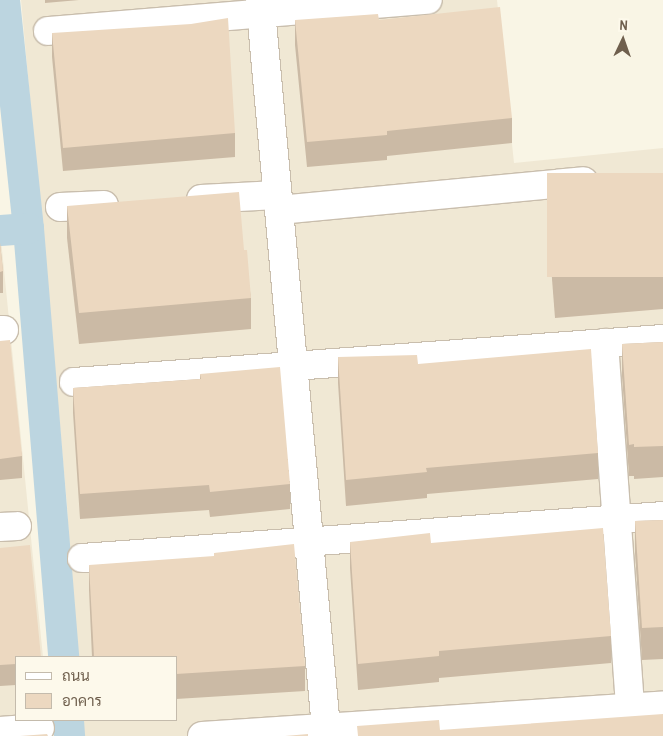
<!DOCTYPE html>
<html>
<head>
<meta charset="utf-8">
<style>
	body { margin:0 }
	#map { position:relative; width:663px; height:736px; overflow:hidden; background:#f9f5e5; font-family:"Archivo Narrow",Sarabun,sans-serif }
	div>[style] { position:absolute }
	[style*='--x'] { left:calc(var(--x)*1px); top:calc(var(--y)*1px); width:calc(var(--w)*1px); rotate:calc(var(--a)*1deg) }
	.residential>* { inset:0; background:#f0e8d4 }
	.canal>* { height:31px; margin:-15.5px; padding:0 15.5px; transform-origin:15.5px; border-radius:15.5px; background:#bcd5e0 }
	.roads { filter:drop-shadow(1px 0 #c9bead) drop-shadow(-1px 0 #c9bead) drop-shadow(0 1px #c9bead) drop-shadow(0 -1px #c9bead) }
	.minor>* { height:28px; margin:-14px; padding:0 14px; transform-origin:14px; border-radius:14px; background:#fff }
	.wall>* { inset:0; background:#cbbaa5 }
	.building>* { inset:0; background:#ecd8c0; transform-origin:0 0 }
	span { translate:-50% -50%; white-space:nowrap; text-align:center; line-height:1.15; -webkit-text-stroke:4px #fdf9eb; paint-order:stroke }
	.legend { position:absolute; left:15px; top:656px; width:162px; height:65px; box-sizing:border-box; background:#fdf9eb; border:1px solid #c4bbac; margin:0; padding:6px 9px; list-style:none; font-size:15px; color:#6f5f4d }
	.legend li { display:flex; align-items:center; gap:10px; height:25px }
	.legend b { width:25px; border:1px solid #c4bbac }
	.north { position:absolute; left:598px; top:15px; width:50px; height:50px; -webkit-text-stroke:4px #fdf9eb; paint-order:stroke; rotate:3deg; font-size:14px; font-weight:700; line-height:20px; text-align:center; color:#6f5f4d }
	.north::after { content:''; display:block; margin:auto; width:18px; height:22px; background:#6f5f4d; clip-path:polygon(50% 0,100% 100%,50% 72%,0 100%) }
</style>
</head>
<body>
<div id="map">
	<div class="residential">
		<div style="clip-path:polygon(21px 0,497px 0,514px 163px,663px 148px,663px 736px,81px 736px,80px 720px,176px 720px,176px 657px,76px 657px,67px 505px)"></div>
		<div style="clip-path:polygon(0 230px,43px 657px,16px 657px,16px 720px,0 736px)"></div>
	</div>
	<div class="canal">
		<div style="--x:4;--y:0;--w:229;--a:84"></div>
		<div style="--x:28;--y:228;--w:430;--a:85.3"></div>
		<div style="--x:0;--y:230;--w:28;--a:-4"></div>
		<div style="--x:68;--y:720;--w:16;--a:86"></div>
	</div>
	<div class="roads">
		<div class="minor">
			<div style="--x:260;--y:0;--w:731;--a:84.82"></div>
			<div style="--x:48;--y:31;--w:381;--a:-4.7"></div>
			<div style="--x:201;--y:199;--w:76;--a:-3"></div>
			<div style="--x:60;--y:207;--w:44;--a:-2.6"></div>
			<div style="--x:279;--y:210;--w:306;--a:-5.4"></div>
			<div style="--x:0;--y:330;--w:4;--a:0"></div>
			<div style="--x:604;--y:343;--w:365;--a:85.9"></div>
			<div style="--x:74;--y:382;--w:591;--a:-4.18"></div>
			<div style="--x:0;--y:527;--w:17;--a:-3"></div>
			<div style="--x:82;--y:558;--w:583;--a:-4.13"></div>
			<div style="--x:0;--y:731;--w:40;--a:-4.3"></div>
			<div style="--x:202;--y:736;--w:462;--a:-3.8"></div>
		</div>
	</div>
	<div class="wall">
		<div style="clip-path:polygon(45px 0,79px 0,45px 3px)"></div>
		<div style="clip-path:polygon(295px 20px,379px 20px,512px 118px,512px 143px,387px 156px,387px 160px,307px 167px,295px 45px)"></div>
		<div style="clip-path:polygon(52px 33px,235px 133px,235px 157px,63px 171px,52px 57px)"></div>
		<div style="clip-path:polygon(663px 173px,663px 309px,555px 318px,547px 214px,547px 182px)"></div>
		<div style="clip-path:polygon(67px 206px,244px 250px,251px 298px,251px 329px,79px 344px,67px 238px)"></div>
		<div style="clip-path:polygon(0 243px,3px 271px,3px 293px,0 293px)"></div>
		<div style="clip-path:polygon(0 341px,22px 456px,22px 478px,0 480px)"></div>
		<div style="clip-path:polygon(663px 342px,663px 477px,634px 479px,634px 476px,629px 476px,622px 376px,622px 344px)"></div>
		<div style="clip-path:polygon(338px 357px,418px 364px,598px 453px,598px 479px,427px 494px,427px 498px,346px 506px,338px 383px)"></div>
		<div style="clip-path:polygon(200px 374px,290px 484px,290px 509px,210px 517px,209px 510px,80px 519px,73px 413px,73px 388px,200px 379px)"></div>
		<div style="clip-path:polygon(663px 520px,663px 659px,642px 660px,635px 553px,635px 521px)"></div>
		<div style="clip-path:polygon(350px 542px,431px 543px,611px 636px,611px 663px,439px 678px,439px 682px,358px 690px,350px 568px)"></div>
		<div style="clip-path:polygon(0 548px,16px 657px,16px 685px,0 686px)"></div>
		<div style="clip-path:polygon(89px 565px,305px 666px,305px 691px,176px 699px,176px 657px,92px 657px,89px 590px)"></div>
	</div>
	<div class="building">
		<div style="clip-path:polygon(500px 7px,512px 118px,387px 131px,387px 135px,307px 142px,295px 20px,378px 14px,379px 20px)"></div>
		<div style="clip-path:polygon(228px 18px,235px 133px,63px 148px,52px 33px,191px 24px)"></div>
		<div style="left:663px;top:173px;width:104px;height:116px;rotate:90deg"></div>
		<div style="clip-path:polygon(239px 192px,244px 250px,247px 250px,251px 298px,79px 313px,67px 206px)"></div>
		<div style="clip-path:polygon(0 243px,3px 271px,0 272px)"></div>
		<div style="clip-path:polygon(10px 340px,22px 456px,0 459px,0 341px)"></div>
		<div style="clip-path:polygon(663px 342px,663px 446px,634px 447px,634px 444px,629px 445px,622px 344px)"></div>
		<div style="clip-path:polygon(591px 349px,598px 453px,426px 468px,427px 472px,346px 480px,338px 357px,417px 355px,418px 364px)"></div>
		<div style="clip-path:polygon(280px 367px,290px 484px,210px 492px,209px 485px,80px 494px,73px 388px,201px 379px,200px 374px)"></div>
		<div style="clip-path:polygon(663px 520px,663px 627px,642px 628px,635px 521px)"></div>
		<div style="clip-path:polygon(603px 528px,611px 636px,439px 651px,439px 656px,358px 664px,350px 542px,430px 533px,431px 543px)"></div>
		<div style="clip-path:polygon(294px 544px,305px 666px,176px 674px,176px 657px,94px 657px,89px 565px,214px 556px,214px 553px)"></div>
		<div style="clip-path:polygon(30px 545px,41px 657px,16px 657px,16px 664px,0 665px,0 548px)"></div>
		<div style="clip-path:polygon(663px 714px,663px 736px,358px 736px,357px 726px,439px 720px,440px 730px)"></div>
		<div style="clip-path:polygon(47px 734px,48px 736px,20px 736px)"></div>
		<div style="clip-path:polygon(308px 734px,308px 736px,285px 736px)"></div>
	</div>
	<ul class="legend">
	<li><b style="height:6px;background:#fff"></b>ถนน</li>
	<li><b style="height:14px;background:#ecd8c0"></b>อาคาร</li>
	</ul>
	<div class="north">N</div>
</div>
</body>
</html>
